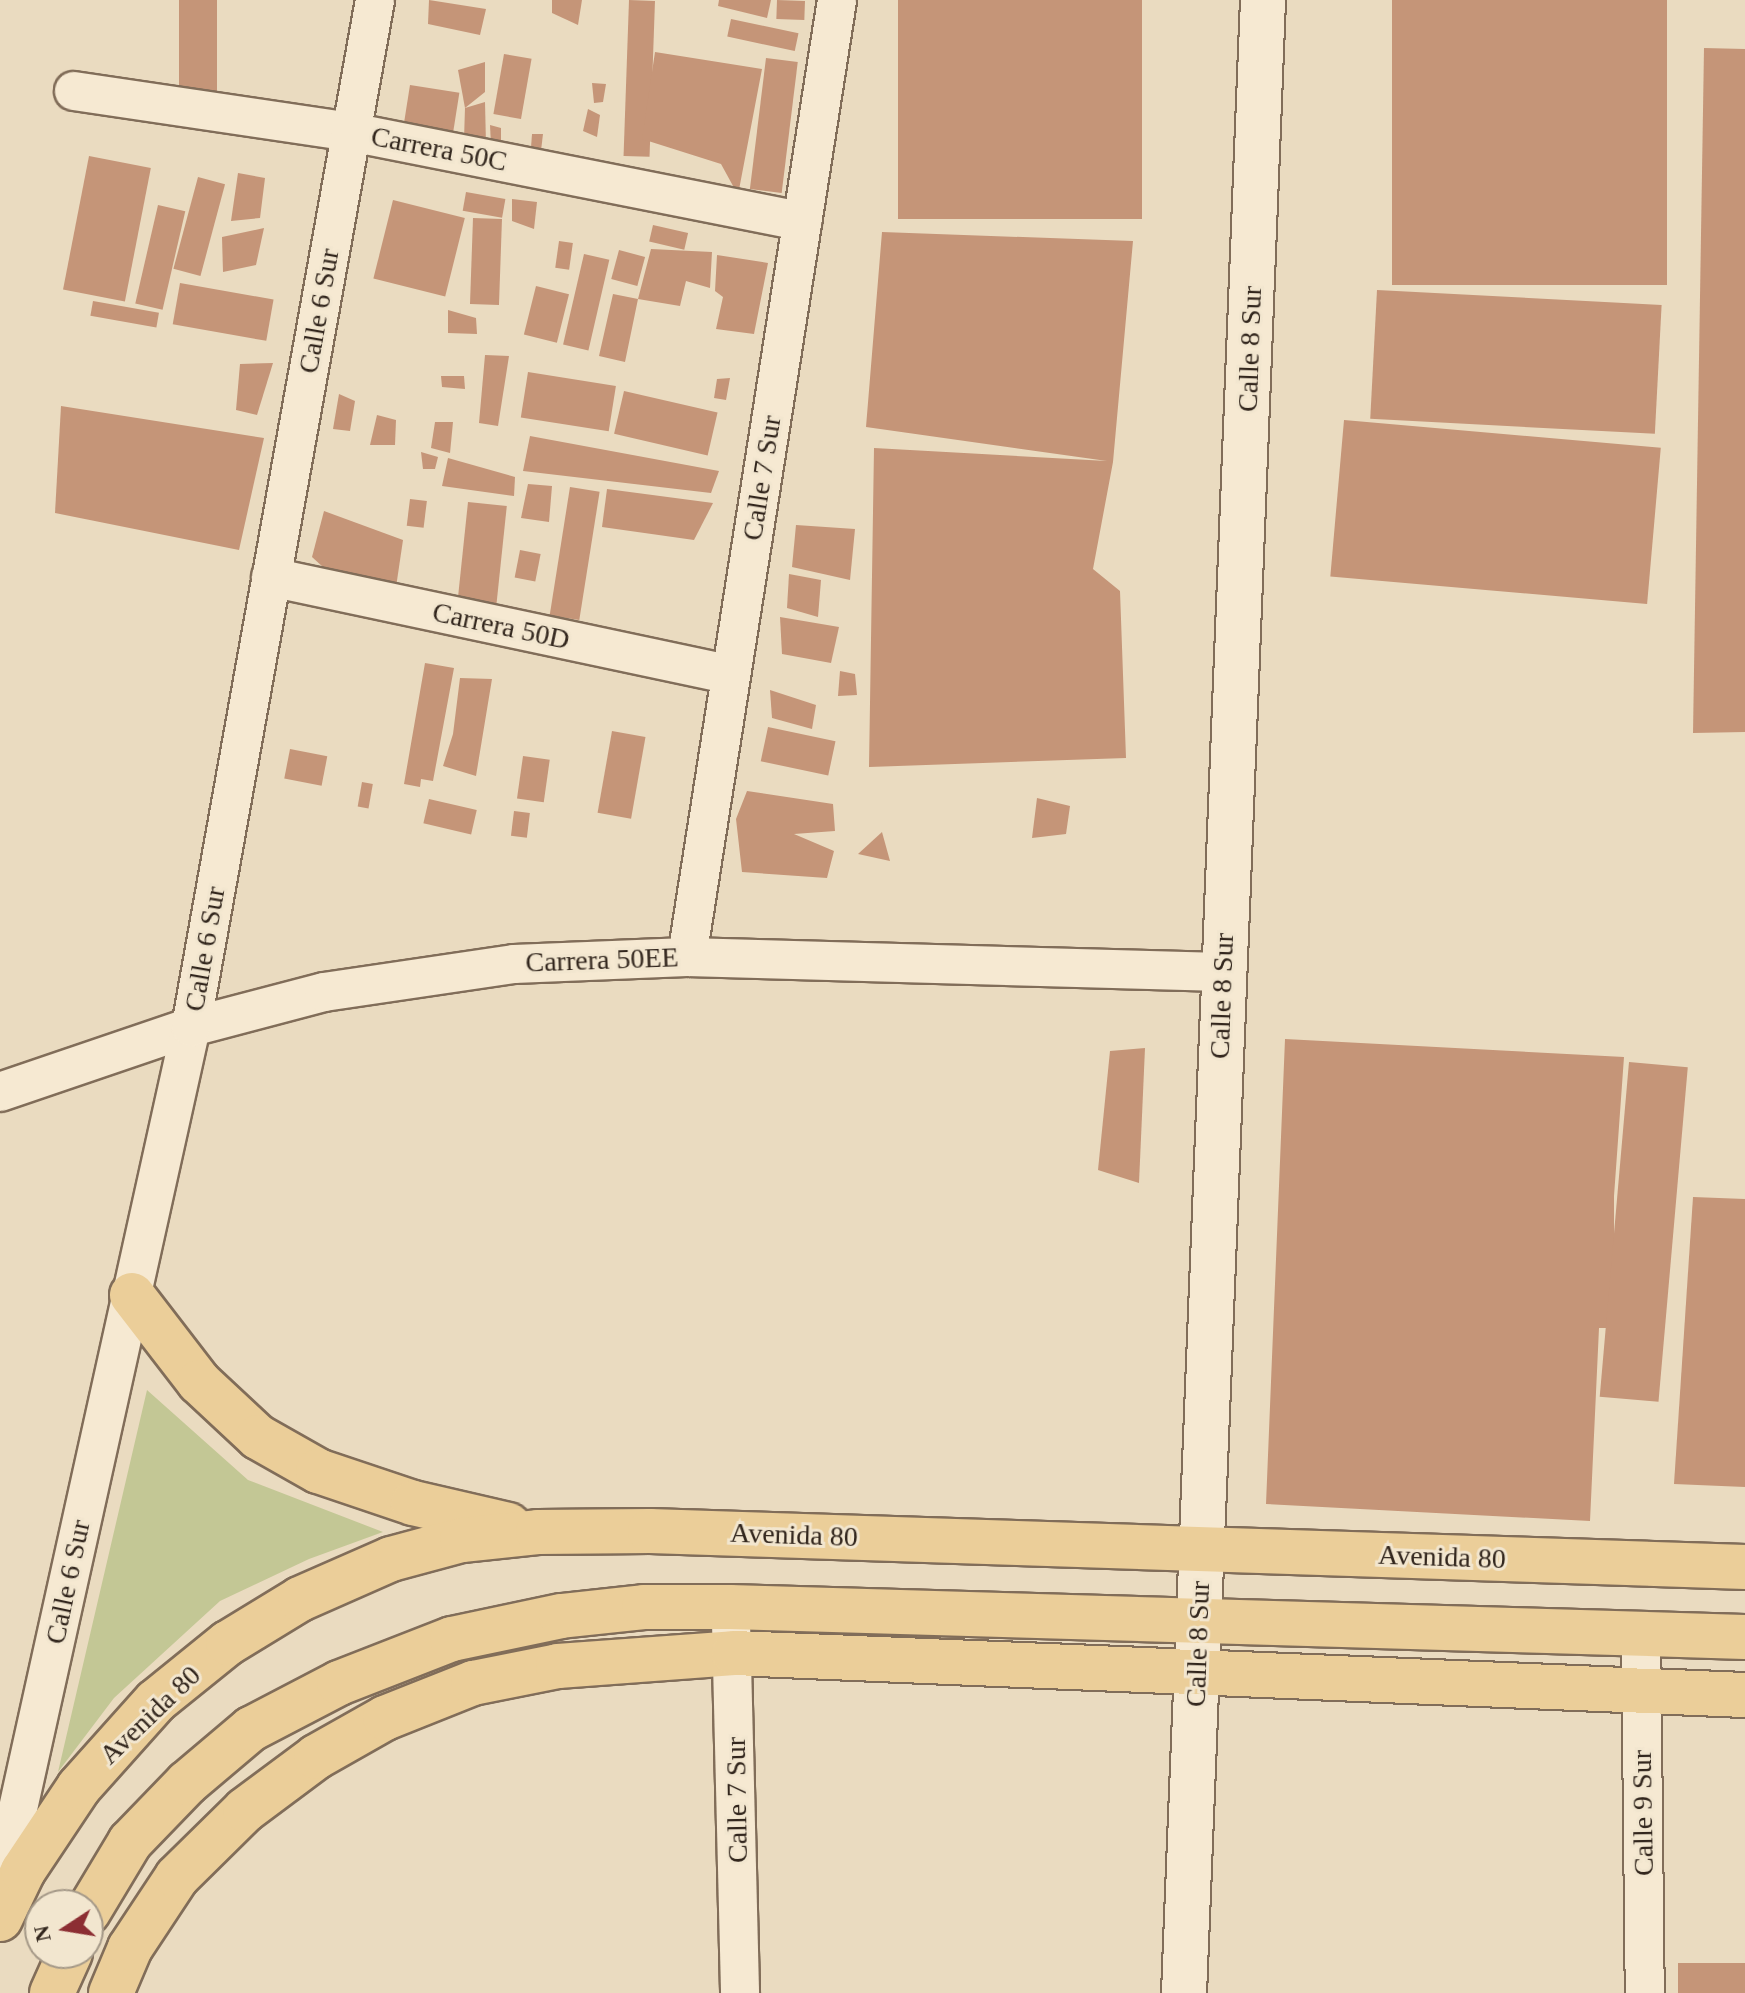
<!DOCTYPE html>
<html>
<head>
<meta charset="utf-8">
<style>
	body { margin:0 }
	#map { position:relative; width:1745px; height:1993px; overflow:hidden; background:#eadbc0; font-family:Georgia,serif }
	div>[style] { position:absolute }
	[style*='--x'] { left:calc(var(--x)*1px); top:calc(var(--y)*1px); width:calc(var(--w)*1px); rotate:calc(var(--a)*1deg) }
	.green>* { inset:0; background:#c3c795 }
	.building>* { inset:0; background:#c59578; transform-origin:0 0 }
	.roads { filter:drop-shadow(2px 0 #816d59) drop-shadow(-2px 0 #816d59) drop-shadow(0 2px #816d59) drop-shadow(0 -2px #816d59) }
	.street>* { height:38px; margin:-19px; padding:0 19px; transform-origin:19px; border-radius:19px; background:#f6e9d2 }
	.secondary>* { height:44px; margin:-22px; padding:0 22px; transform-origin:22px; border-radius:22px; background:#f6e9d2 }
	.primary>* { height:44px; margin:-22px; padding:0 22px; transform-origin:22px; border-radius:22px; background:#ebce99 }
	span { translate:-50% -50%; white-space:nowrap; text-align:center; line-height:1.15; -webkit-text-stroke:6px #f2e6cf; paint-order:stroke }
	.street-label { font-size:28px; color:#32261d }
	.north { position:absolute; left:24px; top:1889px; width:80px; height:80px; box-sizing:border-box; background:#f2e6cf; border:2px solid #a59988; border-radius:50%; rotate:258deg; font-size:22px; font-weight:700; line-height:32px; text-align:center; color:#32261d }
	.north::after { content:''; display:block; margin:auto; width:28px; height:36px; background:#8c2e33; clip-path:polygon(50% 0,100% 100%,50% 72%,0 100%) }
</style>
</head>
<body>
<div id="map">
	<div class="green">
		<div style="clip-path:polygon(147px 1390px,248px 1480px,383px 1532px,309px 1559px,220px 1601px,114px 1698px,58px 1772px)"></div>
	</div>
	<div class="building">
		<div style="left:179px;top:0;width:38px;height:97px"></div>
		<div style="clip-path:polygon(429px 0,486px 9px,480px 35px,428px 24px)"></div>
		<div style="clip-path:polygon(552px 0,582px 0,578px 25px,552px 13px)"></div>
		<div style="left:629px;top:0;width:26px;height:156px;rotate:2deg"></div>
		<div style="clip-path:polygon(719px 0,771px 0,767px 18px,718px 6px)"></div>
		<div style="left:777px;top:0;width:28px;height:19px;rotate:2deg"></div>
		<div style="left:898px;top:0;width:244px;height:219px"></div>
		<div style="left:1392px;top:0;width:275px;height:285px"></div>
		<div style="left:731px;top:19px;width:69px;height:18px;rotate:12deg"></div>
		<div style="clip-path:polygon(1704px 48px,1745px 49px,1745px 732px,1693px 733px)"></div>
		<div style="clip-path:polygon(655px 52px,762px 69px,738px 195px,721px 164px,642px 139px)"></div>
		<div style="left:504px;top:54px;width:28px;height:61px;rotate:10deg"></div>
		<div style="left:766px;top:58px;width:32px;height:132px;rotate:7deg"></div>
		<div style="clip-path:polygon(485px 62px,485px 92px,465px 108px,458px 70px)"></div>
		<div style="clip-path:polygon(592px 83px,606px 84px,603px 102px,594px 103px)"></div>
		<div style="left:410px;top:85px;width:50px;height:50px;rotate:9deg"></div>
		<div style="clip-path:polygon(485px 102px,486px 145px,464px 139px,465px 108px)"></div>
		<div style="clip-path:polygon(588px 109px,600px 115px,597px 137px,583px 131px)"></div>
		<div style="clip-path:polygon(490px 125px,501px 128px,501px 150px,491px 145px)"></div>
		<div style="clip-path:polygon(532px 134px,543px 134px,540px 159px,530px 161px)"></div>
		<div style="left:89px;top:156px;width:63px;height:136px;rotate:11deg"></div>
		<div style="clip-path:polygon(238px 173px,265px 178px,260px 218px,231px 221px)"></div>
		<div style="left:198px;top:177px;width:28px;height:95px;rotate:15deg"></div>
		<div style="left:466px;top:192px;width:40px;height:19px;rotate:10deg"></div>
		<div style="clip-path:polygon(512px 199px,537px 202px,534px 229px,512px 221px)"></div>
		<div style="left:393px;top:200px;width:74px;height:81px;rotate:14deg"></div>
		<div style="left:158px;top:205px;width:28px;height:101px;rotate:13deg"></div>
		<div style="left:473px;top:218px;width:29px;height:86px;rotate:2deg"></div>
		<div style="left:653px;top:225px;width:36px;height:17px;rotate:13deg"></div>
		<div style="clip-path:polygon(264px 228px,256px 265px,223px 272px,222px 237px)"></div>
		<div style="clip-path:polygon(882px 232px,1133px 241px,1113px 462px,1093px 569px,1120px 591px,1126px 758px,869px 767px,874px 448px,1107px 461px,866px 427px)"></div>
		<div style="left:559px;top:241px;width:14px;height:27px;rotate:8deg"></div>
		<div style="clip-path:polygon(651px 249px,712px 252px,710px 288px,686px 281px,680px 306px,638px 299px,625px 362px,599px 356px,613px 294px,638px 299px)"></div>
		<div style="left:619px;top:250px;width:27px;height:30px;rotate:15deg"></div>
		<div style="left:584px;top:254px;width:26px;height:93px;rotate:13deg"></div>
		<div style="clip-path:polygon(717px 255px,768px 263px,754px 334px,716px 329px,723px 297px,715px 291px)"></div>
		<div style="left:180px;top:283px;width:95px;height:42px;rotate:10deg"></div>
		<div style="left:536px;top:286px;width:34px;height:50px;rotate:14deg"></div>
		<div style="left:1377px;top:290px;width:285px;height:129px;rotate:3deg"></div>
		<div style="left:93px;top:301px;width:67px;height:15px;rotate:10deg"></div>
		<div style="clip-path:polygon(448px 310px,476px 318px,477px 334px,448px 333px)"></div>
		<div style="clip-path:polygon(485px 355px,509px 356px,498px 426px,479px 423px)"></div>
		<div style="clip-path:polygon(273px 363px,257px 415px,236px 410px,240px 364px)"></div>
		<div style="left:528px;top:372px;width:89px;height:46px;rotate:9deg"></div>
		<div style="clip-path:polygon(441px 376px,464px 376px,465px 389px,442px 387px)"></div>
		<div style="clip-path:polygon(730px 378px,726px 400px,714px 398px,717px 379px)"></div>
		<div style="left:624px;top:391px;width:96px;height:44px;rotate:13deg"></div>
		<div style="clip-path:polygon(339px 394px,355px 401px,350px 431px,333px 429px)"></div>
		<div style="clip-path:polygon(61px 406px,264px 438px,239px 550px,55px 513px)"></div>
		<div style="clip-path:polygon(377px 415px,396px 420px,395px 445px,370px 445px)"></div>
		<div style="left:1344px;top:420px;width:318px;height:157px;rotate:5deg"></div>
		<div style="clip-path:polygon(435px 422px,453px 422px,450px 453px,431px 448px)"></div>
		<div style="clip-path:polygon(530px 436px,719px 471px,711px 493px,523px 471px)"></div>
		<div style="clip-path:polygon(421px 452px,438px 457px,435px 469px,423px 469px)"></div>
		<div style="clip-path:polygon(448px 458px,515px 477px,514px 496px,442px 486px)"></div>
		<div style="clip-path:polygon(528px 484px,552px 486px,549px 522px,521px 518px)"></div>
		<div style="left:570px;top:487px;width:30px;height:130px;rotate:9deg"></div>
		<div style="clip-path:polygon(607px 489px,713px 503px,694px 540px,602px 527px)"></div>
		<div style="left:410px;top:499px;width:17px;height:27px;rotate:7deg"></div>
		<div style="left:468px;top:502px;width:39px;height:99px;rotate:6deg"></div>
		<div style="clip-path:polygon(324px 511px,403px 540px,395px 594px,335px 578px,312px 557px)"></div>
		<div style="clip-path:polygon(796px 525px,855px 529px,850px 580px,792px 567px)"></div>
		<div style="left:520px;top:550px;width:21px;height:28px;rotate:11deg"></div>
		<div style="clip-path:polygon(789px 574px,821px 580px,818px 617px,787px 608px)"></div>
		<div style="clip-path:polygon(780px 617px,839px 627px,831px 663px,782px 654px)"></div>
		<div style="clip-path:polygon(425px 663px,454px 668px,433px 781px,421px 779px,420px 787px,404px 784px)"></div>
		<div style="clip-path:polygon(840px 671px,855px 674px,857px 695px,838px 696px)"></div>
		<div style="clip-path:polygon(460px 678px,492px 679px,476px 776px,443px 766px,453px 734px)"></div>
		<div style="clip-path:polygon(770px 690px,816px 705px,812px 729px,772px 718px)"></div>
		<div style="left:768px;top:727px;width:69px;height:35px;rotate:12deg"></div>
		<div style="left:612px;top:731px;width:34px;height:83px;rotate:10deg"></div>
		<div style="left:290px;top:749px;width:38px;height:30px;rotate:11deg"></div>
		<div style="left:523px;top:756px;width:27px;height:43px;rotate:8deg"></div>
		<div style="left:362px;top:782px;width:11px;height:25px;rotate:10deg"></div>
		<div style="clip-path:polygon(747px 791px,833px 804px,835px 831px,794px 834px,834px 851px,827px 878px,742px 872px,736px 819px)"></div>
		<div style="clip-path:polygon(1037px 798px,1070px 806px,1066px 834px,1032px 838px)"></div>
		<div style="left:429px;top:799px;width:49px;height:25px;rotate:13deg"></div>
		<div style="left:514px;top:811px;width:16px;height:25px;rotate:7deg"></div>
		<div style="clip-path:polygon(882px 832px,890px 861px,858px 854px)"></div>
		<div style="clip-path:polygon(1285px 1039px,1624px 1057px,1614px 1196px,1614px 1328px,1599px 1328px,1590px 1521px,1266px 1504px)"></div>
		<div style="clip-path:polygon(1145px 1048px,1139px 1183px,1098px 1170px,1110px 1051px)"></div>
		<div style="left:1629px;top:1062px;width:59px;height:336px;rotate:5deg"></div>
		<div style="clip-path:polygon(1693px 1197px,1745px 1199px,1745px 1487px,1674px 1484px)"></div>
		<div style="left:1745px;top:1963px;width:30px;height:67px;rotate:90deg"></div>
	</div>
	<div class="roads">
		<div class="street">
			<div style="--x:74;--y:91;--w:280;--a:8.4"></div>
			<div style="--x:351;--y:132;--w:460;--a:11.2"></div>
			<div style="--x:271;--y:577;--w:470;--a:12"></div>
			<div style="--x:687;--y:957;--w:969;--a:-81.09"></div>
			<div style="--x:0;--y:1092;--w:202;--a:-18.8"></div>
			<div style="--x:191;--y:1027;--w:138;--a:-14.7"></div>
			<div style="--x:324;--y:992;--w:192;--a:-8.4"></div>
			<div style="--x:514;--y:964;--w:173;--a:-2.3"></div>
			<div style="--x:687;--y:957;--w:535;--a:1.61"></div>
			<div style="--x:731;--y:1622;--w:371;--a:88.6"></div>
			<div style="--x:1641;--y:1634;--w:359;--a:89.4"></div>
			<div style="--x:0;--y:1890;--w:884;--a:-77.52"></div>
			<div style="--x:191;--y:1027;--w:1043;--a:-79.84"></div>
		</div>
		<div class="secondary">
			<div style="--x:1184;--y:1993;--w:1995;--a:-87.73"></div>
		</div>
		<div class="primary">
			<div style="--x:132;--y:1295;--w:110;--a:52.4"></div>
			<div style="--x:199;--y:1382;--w:81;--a:43"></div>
			<div style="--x:258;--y:1437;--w:69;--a:29.5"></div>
			<div style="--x:318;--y:1471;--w:100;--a:18.6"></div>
			<div style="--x:413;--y:1503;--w:98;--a:13"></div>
			<div style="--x:88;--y:1912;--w:82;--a:-59"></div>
			<div style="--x:130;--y:1842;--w:82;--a:-46"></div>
			<div style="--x:187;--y:1783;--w:84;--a:-40.2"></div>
			<div style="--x:251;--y:1729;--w:99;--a:-27.6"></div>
			<div style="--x:339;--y:1683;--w:121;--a:-21.3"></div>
			<div style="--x:452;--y:1639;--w:111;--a:-11.9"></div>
			<div style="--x:561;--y:1616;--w:83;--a:-6.2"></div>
			<div style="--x:644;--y:1607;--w:86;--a:0"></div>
			<div style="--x:730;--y:1607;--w:1015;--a:1.69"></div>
			<div style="--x:0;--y:1919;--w:53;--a:-64.4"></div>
			<div style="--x:23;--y:1871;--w:101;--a:-56.3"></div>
			<div style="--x:79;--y:1787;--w:115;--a:-48.2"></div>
			<div style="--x:156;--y:1701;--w:92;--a:-38.9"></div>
			<div style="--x:228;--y:1643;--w:84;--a:-31.4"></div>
			<div style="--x:300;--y:1599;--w:99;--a:-23.7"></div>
			<div style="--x:391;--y:1559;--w:73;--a:-15"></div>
			<div style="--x:462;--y:1540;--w:76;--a:-6"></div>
			<div style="--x:538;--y:1532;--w:112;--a:-0.5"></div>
			<div style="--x:650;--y:1531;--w:1096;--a:1.88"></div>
			<div style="--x:52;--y:1993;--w:44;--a:-65.8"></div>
			<div style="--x:111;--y:1993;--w:49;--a:-67.1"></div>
			<div style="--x:130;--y:1948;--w:85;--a:-56.5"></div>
			<div style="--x:177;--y:1877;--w:95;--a:-44.6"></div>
			<div style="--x:245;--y:1810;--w:89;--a:-36.7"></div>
			<div style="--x:316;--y:1757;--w:79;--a:-29.5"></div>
			<div style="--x:385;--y:1718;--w:95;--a:-21.7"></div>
			<div style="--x:473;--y:1683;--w:87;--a:-11.3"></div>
			<div style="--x:558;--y:1666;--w:176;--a:-4.2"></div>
			<div style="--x:734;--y:1653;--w:1012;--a:2.38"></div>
		</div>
	</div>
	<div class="street-label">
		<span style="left:439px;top:149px;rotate:11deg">Carrera 50C</span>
		<span style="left:319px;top:311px;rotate:-80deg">Calle 6 Sur</span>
		<span style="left:1250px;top:349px;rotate:-88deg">Calle 8 Sur</span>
		<span style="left:762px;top:478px;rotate:-81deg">Calle 7 Sur</span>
		<span style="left:501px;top:626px;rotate:12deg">Carrera 50D</span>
		<span style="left:205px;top:949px;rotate:-80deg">Calle 6 Sur</span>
		<span style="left:602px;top:960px;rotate:-2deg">Carrera 50EE</span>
		<span style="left:1222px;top:996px;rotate:-88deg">Calle 8 Sur</span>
		<span style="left:794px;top:1535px;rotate:2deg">Avenida 80</span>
		<span style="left:1442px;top:1557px;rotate:2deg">Avenida 80</span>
		<span style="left:68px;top:1582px;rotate:-78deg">Calle 6 Sur</span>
		<span style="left:1198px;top:1644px;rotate:-88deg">Calle 8 Sur</span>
		<span style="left:150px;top:1715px;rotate:-44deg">Avenida 80</span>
		<span style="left:737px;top:1800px;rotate:-91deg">Calle 7 Sur</span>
		<span style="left:1643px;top:1813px;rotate:-91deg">Calle 9 Sur</span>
	</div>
	<div class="north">N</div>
</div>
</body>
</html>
